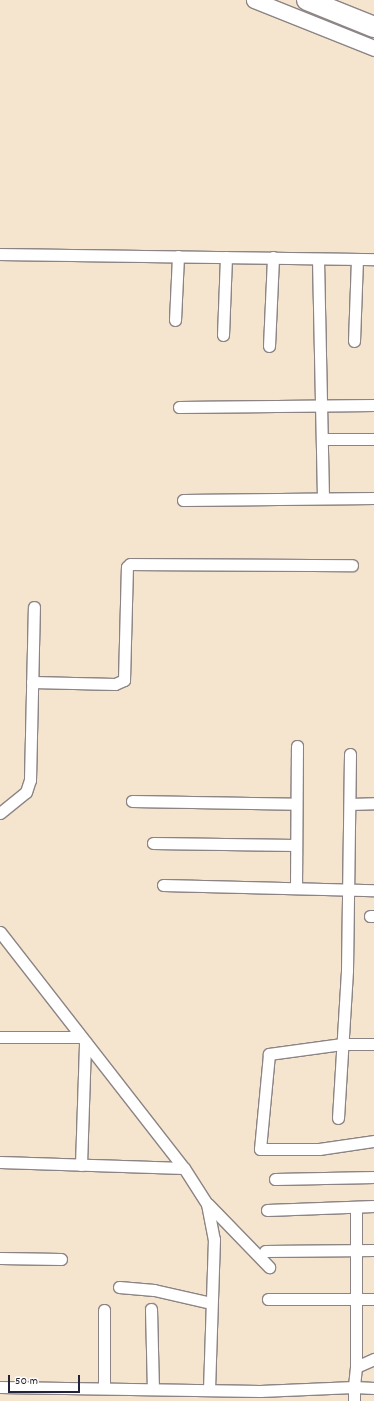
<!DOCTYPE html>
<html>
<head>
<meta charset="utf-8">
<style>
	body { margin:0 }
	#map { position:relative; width:374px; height:1401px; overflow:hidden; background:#f6e5ce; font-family:Dekko,sans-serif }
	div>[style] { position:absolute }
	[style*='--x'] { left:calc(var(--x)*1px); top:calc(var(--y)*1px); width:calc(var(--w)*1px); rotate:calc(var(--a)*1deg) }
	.roads { filter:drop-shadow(1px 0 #8c8484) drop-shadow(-1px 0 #8c8484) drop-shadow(0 1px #8c8484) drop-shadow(0 -1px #8c8484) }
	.street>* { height:11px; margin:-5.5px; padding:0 5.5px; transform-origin:5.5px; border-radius:5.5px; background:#fff }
	.secondary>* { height:15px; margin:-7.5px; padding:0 7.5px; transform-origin:7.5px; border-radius:7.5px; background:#fff }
	.highway>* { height:20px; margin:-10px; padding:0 10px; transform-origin:10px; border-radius:10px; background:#fff }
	span { translate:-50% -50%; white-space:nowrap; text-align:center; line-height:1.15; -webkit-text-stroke:3px #fdfcf7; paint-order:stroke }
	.scale { position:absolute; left:8px; top:1375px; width:72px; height:18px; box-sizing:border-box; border:2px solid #22223b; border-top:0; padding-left:5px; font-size:12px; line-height:14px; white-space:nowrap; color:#22223b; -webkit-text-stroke:3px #fdfcf7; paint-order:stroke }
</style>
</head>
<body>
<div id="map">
	<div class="roads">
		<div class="street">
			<div style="--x:0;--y:254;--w:374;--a:0.8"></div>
			<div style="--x:318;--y:259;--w:239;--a:88.8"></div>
			<div style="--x:175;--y:320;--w:64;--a:-87.3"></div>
			<div style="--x:223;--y:335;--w:78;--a:-87.8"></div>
			<div style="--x:354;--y:341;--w:82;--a:-87.9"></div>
			<div style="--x:269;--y:346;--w:89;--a:-87.4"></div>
			<div style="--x:179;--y:407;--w:195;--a:-0.6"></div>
			<div style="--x:323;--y:439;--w:51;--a:0"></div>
			<div style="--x:183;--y:500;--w:191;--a:-0.6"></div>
			<div style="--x:32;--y:682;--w:83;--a:1.4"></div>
			<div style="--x:115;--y:684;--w:10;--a:-24"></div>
			<div style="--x:124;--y:680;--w:113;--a:-88.5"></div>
			<div style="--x:127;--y:567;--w:4;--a:-45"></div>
			<div style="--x:130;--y:564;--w:222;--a:0.3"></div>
			<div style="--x:132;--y:801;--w:164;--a:1"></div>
			<div style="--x:350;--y:804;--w:24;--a:-2"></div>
			<div style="--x:0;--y:813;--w:33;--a:-39"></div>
			<div style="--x:26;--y:792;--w:13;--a:-72"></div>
			<div style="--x:30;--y:780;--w:173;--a:-88.7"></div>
			<div style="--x:153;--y:843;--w:142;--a:0.8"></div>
			<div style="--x:163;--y:885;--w:211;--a:1.4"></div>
			<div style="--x:296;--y:887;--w:141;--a:-89.6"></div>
			<div style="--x:370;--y:916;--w:4;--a:0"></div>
			<div style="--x:0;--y:932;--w:299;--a:52.1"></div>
			<div style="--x:184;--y:1168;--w:43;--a:57.4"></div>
			<div style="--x:207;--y:1204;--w:36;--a:79"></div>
			<div style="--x:214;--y:1239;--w:151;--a:91.9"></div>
			<div style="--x:0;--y:1037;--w:81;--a:0"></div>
			<div style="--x:374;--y:1044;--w:32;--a:180"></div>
			<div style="--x:342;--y:1044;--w:74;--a:172.2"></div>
			<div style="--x:269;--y:1054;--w:95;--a:95.4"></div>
			<div style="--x:260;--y:1149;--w:59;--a:0"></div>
			<div style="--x:319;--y:1149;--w:56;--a:-8.3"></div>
			<div style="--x:338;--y:1118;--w:148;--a:-86.5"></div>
			<div style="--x:347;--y:970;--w:216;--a:-89.2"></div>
			<div style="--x:0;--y:1162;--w:184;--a:1.9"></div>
			<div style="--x:81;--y:1165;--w:123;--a:-88.1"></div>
			<div style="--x:275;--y:1179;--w:99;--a:-1.2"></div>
			<div style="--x:208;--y:1204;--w:88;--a:45.9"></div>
			<div style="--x:356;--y:1207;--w:160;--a:90"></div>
			<div style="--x:356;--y:1367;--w:20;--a:-24"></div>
			<div style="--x:267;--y:1210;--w:107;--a:-2.1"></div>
			<div style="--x:265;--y:1251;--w:109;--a:-0.5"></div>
			<div style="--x:0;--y:1258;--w:61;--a:0.9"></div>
			<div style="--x:119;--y:1287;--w:35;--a:5"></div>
			<div style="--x:154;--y:1290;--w:58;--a:12.8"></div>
			<div style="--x:268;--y:1299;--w:106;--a:0"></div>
			<div style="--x:151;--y:1309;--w:80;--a:88.6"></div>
			<div style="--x:356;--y:1367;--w:20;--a:96"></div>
			<div style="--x:354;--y:1387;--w:20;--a:3"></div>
			<div style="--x:0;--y:1387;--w:260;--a:0.9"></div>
			<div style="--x:260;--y:1391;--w:94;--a:-2.4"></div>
			<div style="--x:354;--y:1387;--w:14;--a:90"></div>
			<div style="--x:104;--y:1388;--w:78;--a:-90"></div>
		</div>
		<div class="secondary">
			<div style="--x:254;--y:0;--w:129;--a:21.8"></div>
		</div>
		<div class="highway">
			<div style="--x:307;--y:0;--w:72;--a:21.9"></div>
		</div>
	</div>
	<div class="scale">50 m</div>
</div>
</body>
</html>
